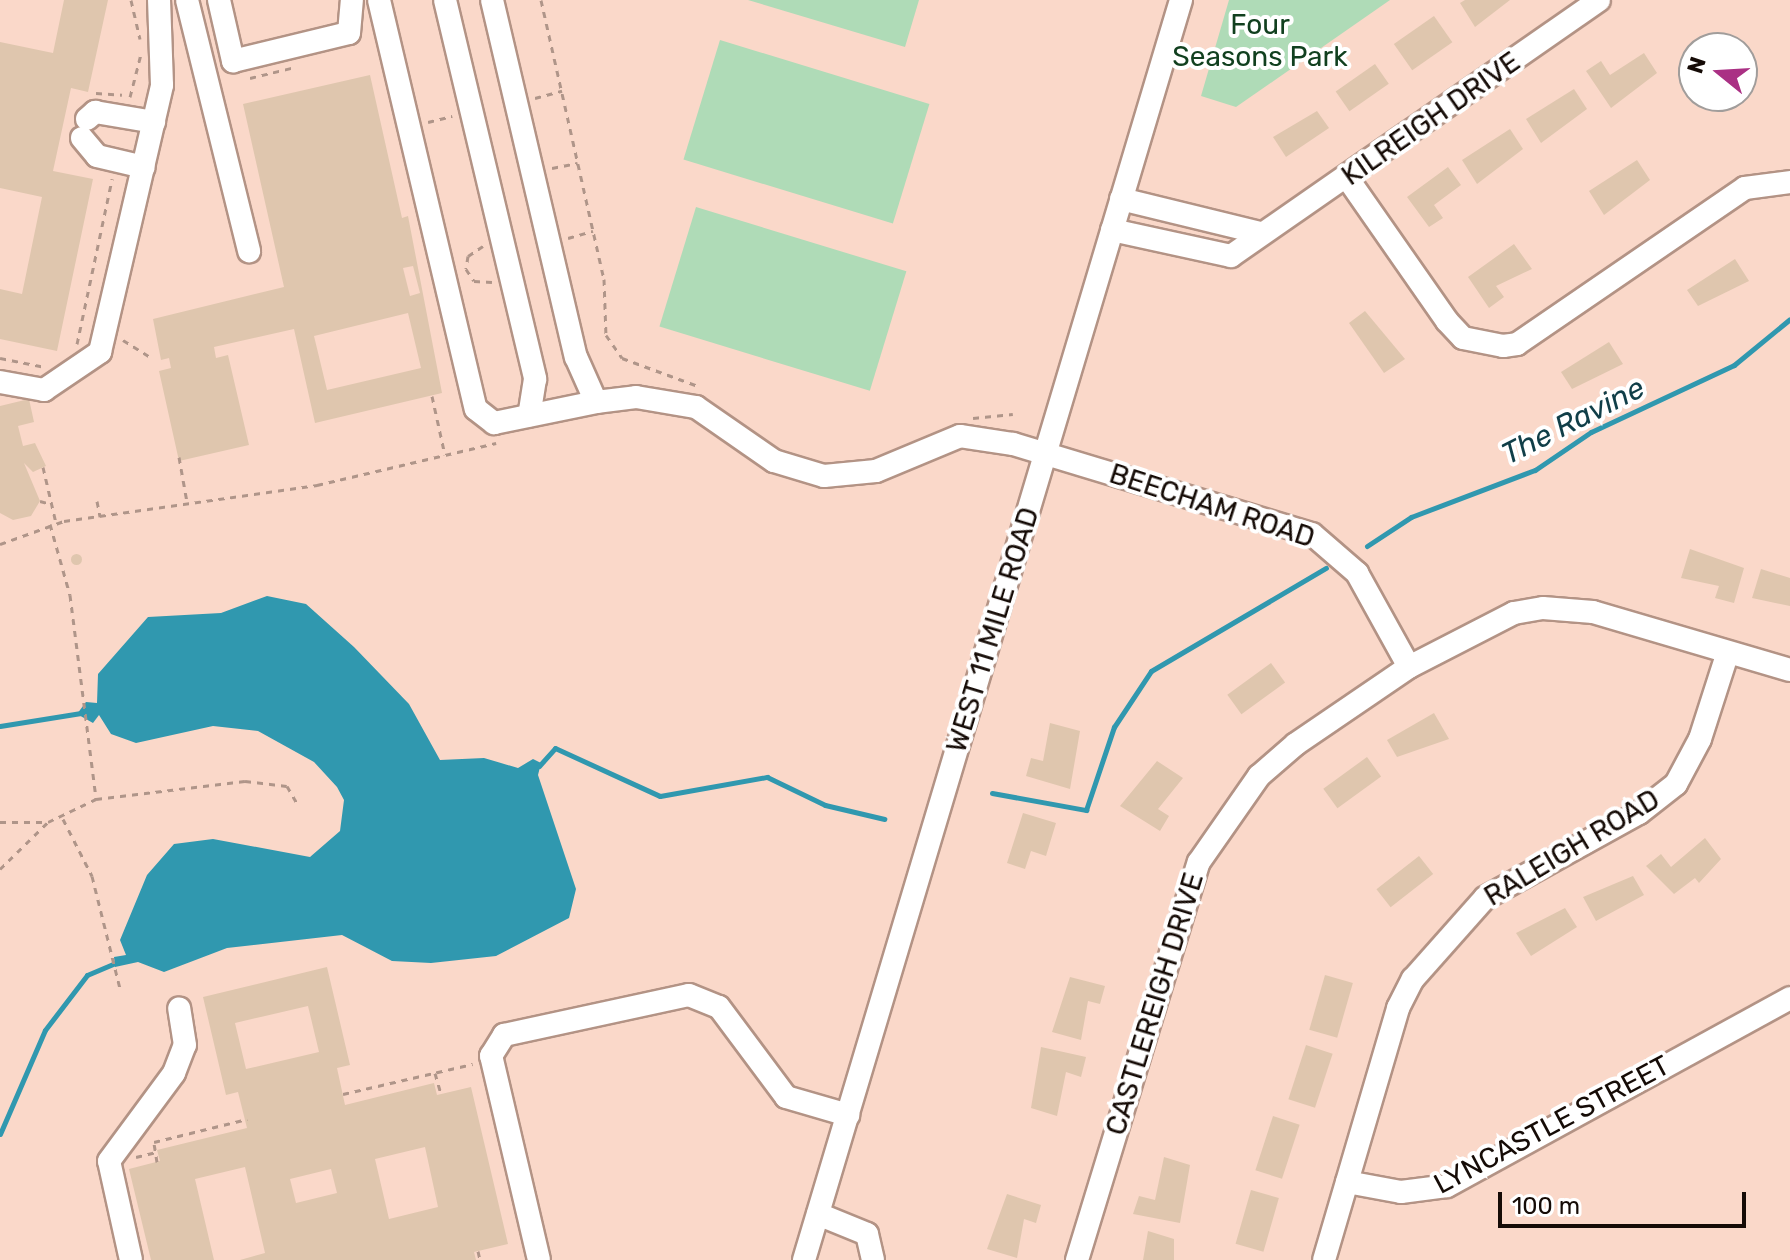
<!DOCTYPE html>
<html>
<head>
<meta charset="utf-8">
<style>
	body { margin:0 }
	#map { position:relative; width:1790px; height:1260px; overflow:hidden; background:#fad8c9; font-family:Rubik,sans-serif }
	div>[style] { position:absolute }
	[style*='--x'] { left:calc(var(--x)*1px); top:calc(var(--y)*1px); width:calc(var(--w)*1px); rotate:calc(var(--a)*1deg) }
	.green>* { inset:0; background:#afdbb7; transform-origin:0 0 }
	.water>* { inset:0; background:#3098af }
	.stream>* { height:5px; margin:-2.5px; padding:0 2.5px; transform-origin:2.5px; border-radius:2.5px; background:#3098af }
	.building>* { inset:0; background:#dfc6ae; transform-origin:0 0 }
	.round { border-radius:50% }
	.path>* { height:3px; margin-top:-1.5px; transform-origin:0; background:repeating-linear-gradient(90deg,#af9589 0 6px,transparent 0 12px) }
	.roads { filter:drop-shadow(2px 0 #b39385) drop-shadow(-2px 0 #b39385) drop-shadow(0 2px #b39385) drop-shadow(0 -2px #b39385) }
	.minor>* { height:22px; margin:-11px; padding:0 11px; transform-origin:11px; border-radius:11px; background:#fff }
	span { translate:-50% -50%; white-space:nowrap; text-align:center; line-height:1.15; -webkit-text-stroke:8px #fff; paint-order:stroke }
	.park-label { font-size:28px; color:#11401f }
	.street-label { font-size:28px; color:#150b06 }
	.water-label { font-size:30px; color:#103e48; font-style:italic }
	.north { position:absolute; left:1678px; top:32px; width:80px; height:80px; box-sizing:border-box; background:#fff; border:2px solid #a19d9b; border-radius:50%; rotate:288deg; font-size:22px; font-weight:700; line-height:32px; text-align:center; color:#150b06 }
	.north::after { content:''; display:block; margin:auto; width:28px; height:36px; background:#aa3084; clip-path:polygon(50% 0,100% 100%,50% 72%,0 100%) }
	.scale { position:absolute; left:1498px; top:1192px; width:248px; height:36px; box-sizing:border-box; border:4px solid #150b06; border-top:0; padding-left:10px; font-size:24px; line-height:28px; white-space:nowrap; color:#150b06; -webkit-text-stroke:6px #fff; paint-order:stroke }
</style>
</head>
<body>
<div id="map">
	<div class="green">
		<div style="clip-path:polygon(748px 0,919px 0,905px 47px)"></div>
		<div style="clip-path:polygon(1229px 0,1390px 0,1236px 107px,1201px 96px)"></div>
		<div style="left:720px;top:40px;width:219px;height:125px;rotate:17deg"></div>
		<div style="left:696px;top:207px;width:220px;height:125px;rotate:17deg"></div>
	</div>
	<div class="water">
		<div style="clip-path:polygon(267px 596px,306px 604px,354px 647px,409px 704px,440px 760px,484px 758px,518px 768px,533px 759px,541px 763px,538px 775px,576px 889px,569px 918px,496px 956px,431px 963px,392px 961px,342px 935px,227px 948px,164px 972px,138px 962px,115px 967px,114px 957px,126px 955px,120px 940px,147px 875px,174px 844px,213px 839px,310px 857px,340px 831px,344px 800px,337px 787px,314px 762px,258px 731px,213px 726px,136px 743px,111px 734px,99px 715px,93px 723px,77px 714px,86px 702px,97px 703px,98px 674px,148px 617px,221px 613px)"></div>
	</div>
	<div class="stream">
		<div style="--x:1367;--y:546;--w:53;--a:-33.4"></div>
		<div style="--x:1411;--y:517;--w:133;--a:-20.8"></div>
		<div style="--x:1535;--y:470;--w:68;--a:-34.2"></div>
		<div style="--x:1591;--y:432;--w:158;--a:-25.1"></div>
		<div style="--x:1734;--y:365;--w:72;--a:-39.4"></div>
		<div style="--x:0;--y:726;--w:82;--a:-9.1"></div>
		<div style="--x:539;--y:766;--w:24;--a:-48"></div>
		<div style="--x:555;--y:748;--w:115;--a:24.6"></div>
		<div style="--x:660;--y:796;--w:109;--a:-10.1"></div>
		<div style="--x:767;--y:777;--w:64;--a:25.8"></div>
		<div style="--x:825;--y:805;--w:61;--a:13.3"></div>
		<div style="--x:992;--y:793;--w:96;--a:10.3"></div>
		<div style="--x:1086;--y:810;--w:88;--a:-71.4"></div>
		<div style="--x:1114;--y:727;--w:67;--a:-56.5"></div>
		<div style="--x:1151;--y:671;--w:203;--a:-30.5"></div>
		<div style="--x:0;--y:1134;--w:113;--a:-66.6"></div>
		<div style="--x:45;--y:1030;--w:69;--a:-52.6"></div>
		<div style="--x:87;--y:975;--w:34;--a:-23"></div>
	</div>
	<div class="building">
		<div style="clip-path:polygon(64px 0,108px 0,88px 92px,71px 88px,53px 171px,93px 179px,57px 351px,0 339px,0 289px,22px 294px,42px 197px,0 188px,0 42px,53px 53px)"></div>
		<div style="clip-path:polygon(1465px 0,1510px 0,1475px 27px,1460px 3px)"></div>
		<div style="left:1434px;top:16px;width:32px;height:49px;rotate:55deg"></div>
		<div style="clip-path:polygon(1644px 53px,1657px 73px,1611px 108px,1586px 71px,1601px 61px,1610px 75px)"></div>
		<div style="left:1375px;top:64px;width:24px;height:48px;rotate:55deg"></div>
		<div style="clip-path:polygon(evenodd,370px 75px,402px 218px,408px 216px,442px 393px,315px 423px,294px 329px,214px 347px,216px 358px,228px 355px,249px 445px,179px 461px,159px 371px,171px 368px,169px 358px,161px 360px,153px 319px,284px 287px,243px 104px,370px 75px,413px 266px,420px 293px,410px 296px,403px 268px,413px 266px,370px 75px,408px 313px,421px 368px,327px 390px,314px 336px,408px 313px)"></div>
		<div style="clip-path:polygon(1574px 89px,1587px 109px,1541px 143px,1526px 119px)"></div>
		<div style="clip-path:polygon(1317px 111px,1329px 128px,1286px 157px,1273px 137px)"></div>
		<div style="clip-path:polygon(1510px 129px,1523px 149px,1477px 184px,1462px 160px)"></div>
		<div style="clip-path:polygon(1637px 160px,1650px 180px,1604px 215px,1589px 191px)"></div>
		<div style="clip-path:polygon(1448px 167px,1461px 185px,1434px 205px,1443px 218px,1429px 227px,1407px 197px)"></div>
		<div style="clip-path:polygon(1514px 244px,1532px 269px,1496px 286px,1504px 297px,1489px 308px,1468px 277px)"></div>
		<div style="clip-path:polygon(1735px 259px,1749px 281px,1698px 306px,1687px 290px)"></div>
		<div style="clip-path:polygon(1365px 311px,1405px 359px,1384px 373px,1349px 323px)"></div>
		<div style="clip-path:polygon(1609px 342px,1623px 364px,1572px 389px,1561px 372px)"></div>
		<div style="clip-path:polygon(29px 399px,34px 422px,18px 426px,23px 446px,35px 443px,46px 466px,33px 472px,24px 463px,40px 501px,31px 516px,13px 520px,0 513px,0 406px)"></div>
		<div style="clip-path:polygon(1690px 549px,1744px 568px,1734px 603px,1715px 598px,1719px 586px,1681px 578px)"></div>
		<div class="round" style="left:70.5px;top:553.5px;width:11px;height:11px"></div>
		<div style="clip-path:polygon(1761px 569px,1790px 578px,1790px 606px,1752px 598px)"></div>
		<div style="left:1271px;top:663px;width:24px;height:54px;rotate:54deg"></div>
		<div style="clip-path:polygon(1434px 713px,1449px 739px,1397px 757px,1387px 740px)"></div>
		<div style="clip-path:polygon(1050px 723px,1080px 731px,1070px 789px,1026px 776px,1031px 758px,1043px 761px)"></div>
		<div style="left:1367px;top:757px;width:24px;height:54px;rotate:54deg"></div>
		<div style="clip-path:polygon(1157px 761px,1183px 778px,1158px 809px,1169px 816px,1160px 831px,1120px 806px)"></div>
		<div style="clip-path:polygon(1023px 813px,1056px 823px,1046px 856px,1031px 851px,1025px 869px,1007px 863px)"></div>
		<div style="clip-path:polygon(1705px 838px,1721px 859px,1699px 883px,1695px 878px,1674px 894px,1646px 866px,1661px 854px,1671px 867px)"></div>
		<div style="left:1419px;top:856px;width:23px;height:54px;rotate:52deg"></div>
		<div style="clip-path:polygon(1633px 876px,1644px 895px,1596px 921px,1583px 897px)"></div>
		<div style="clip-path:polygon(1565px 908px,1577px 927px,1531px 956px,1516px 933px)"></div>
		<div style="clip-path:polygon(evenodd,327px 967px,350px 1065px,337px 1068px,345px 1105px,434px 1083px,437px 1095px,471px 1087px,508px 1244px,474px 1252px,476px 1260px,240px 1260px,265px 1253px,245px 1167px,195px 1179px,214px 1260px,151px 1260px,129px 1169px,160px 1161px,157px 1150px,247px 1128px,238px 1092px,226px 1095px,203px 997px,327px 967px,308px 1006px,319px 1052px,246px 1069px,235px 1023px,308px 1006px,327px 967px,425px 1147px,438px 1207px,389px 1219px,375px 1159px,425px 1147px,327px 967px,331px 1169px,337px 1193px,296px 1203px,290px 1179px,331px 1169px)"></div>
		<div style="left:1325px;top:975px;width:29px;height:57px;rotate:16deg"></div>
		<div style="clip-path:polygon(1070px 977px,1105px 986px,1100px 1004px,1088px 1001px,1081px 1040px,1052px 1032px)"></div>
		<div style="left:1306px;top:1045px;width:28px;height:57px;rotate:18deg"></div>
		<div style="clip-path:polygon(1041px 1047px,1086px 1057px,1081px 1077px,1066px 1072px,1057px 1116px,1031px 1108px)"></div>
		<div style="left:1273px;top:1116px;width:28px;height:57px;rotate:18deg"></div>
		<div style="clip-path:polygon(1164px 1157px,1190px 1165px,1180px 1223px,1133px 1214px,1139px 1196px,1155px 1200px)"></div>
		<div style="left:1251px;top:1190px;width:29px;height:56px;rotate:16deg"></div>
		<div style="clip-path:polygon(1007px 1194px,1041px 1205px,1036px 1223px,1024px 1219px,1017px 1258px,987px 1249px)"></div>
		<div style="clip-path:polygon(1148px 1231px,1174px 1239px,1174px 1260px,1143px 1260px)"></div>
	</div>
	<div class="path">
		<div style="--x:131;--y:0;--w:40;--a:77"></div>
		<div style="--x:541;--y:0;--w:286;--a:77.3"></div>
		<div style="--x:604;--y:279;--w:56;--a:88"></div>
		<div style="--x:606;--y:335;--w:28;--a:55"></div>
		<div style="--x:622;--y:358;--w:81;--a:20.2"></div>
		<div style="--x:250;--y:78;--w:46;--a:-13.7"></div>
		<div style="--x:96;--y:93;--w:26;--a:4"></div>
		<div style="--x:130;--y:97;--w:44;--a:-75.7"></div>
		<div style="--x:535;--y:98;--w:28;--a:-15"></div>
		<div style="--x:428;--y:122;--w:25;--a:-14"></div>
		<div style="--x:552;--y:168;--w:26;--a:-11"></div>
		<div style="--x:568;--y:238;--w:26;--a:-16"></div>
		<div style="--x:483;--y:246;--w:18;--a:146"></div>
		<div style="--x:468;--y:256;--w:13;--a:99"></div>
		<div style="--x:466;--y:269;--w:14;--a:56"></div>
		<div style="--x:474;--y:281;--w:18;--a:3"></div>
		<div style="--x:123;--y:340;--w:34;--a:32"></div>
		<div style="--x:77;--y:344;--w:169;--a:-78"></div>
		<div style="--x:0;--y:358;--w:46;--a:11.3"></div>
		<div style="--x:432;--y:396;--w:60;--a:77.6"></div>
		<div style="--x:973;--y:418;--w:40;--a:-5.7"></div>
		<div style="--x:179;--y:457;--w:46;--a:79.9"></div>
		<div style="--x:43;--y:467;--w:57;--a:76.9"></div>
		<div style="--x:40;--y:501;--w:11;--a:15"></div>
		<div style="--x:97;--y:501;--w:16;--a:79"></div>
		<div style="--x:50;--y:524;--w:74;--a:74.3"></div>
		<div style="--x:70;--y:595;--w:206;--a:82.7"></div>
		<div style="--x:0;--y:544;--w:68;--a:-19.8"></div>
		<div style="--x:64;--y:521;--w:256;--a:-8.1"></div>
		<div style="--x:317;--y:485;--w:184;--a:-13.2"></div>
		<div style="--x:63;--y:819;--w:64;--a:63"></div>
		<div style="--x:92;--y:876;--w:115;--a:76"></div>
		<div style="--x:0;--y:822;--w:48;--a:0"></div>
		<div style="--x:48;--y:822;--w:53;--a:-25.6"></div>
		<div style="--x:96;--y:799;--w:150;--a:-6.9"></div>
		<div style="--x:245;--y:781;--w:42;--a:6.8"></div>
		<div style="--x:287;--y:786;--w:20;--a:60"></div>
		<div style="--x:0;--y:869;--w:67;--a:-44.4"></div>
		<div style="--x:435;--y:1073;--w:22;--a:74"></div>
		<div style="--x:343;--y:1094;--w:133;--a:-13"></div>
		<div style="--x:136;--y:1157;--w:21;--a:-14"></div>
		<div style="--x:157;--y:1162;--w:20;--a:-99"></div>
		<div style="--x:154;--y:1142;--w:96;--a:-13.9"></div>
		<div style="--x:478;--y:1251;--w:9;--a:77"></div>
	</div>
	<div class="roads">
		<div class="minor">
			<div style="--x:187;--y:0;--w:259;--a:76.1"></div>
			<div style="--x:219;--y:0;--w:63;--a:77.1"></div>
			<div style="--x:233;--y:61;--w:119;--a:-13.6"></div>
			<div style="--x:349;--y:33;--w:33;--a:-85"></div>
			<div style="--x:379;--y:0;--w:420;--a:76.7"></div>
			<div style="--x:476;--y:409;--w:23;--a:38"></div>
			<div style="--x:494;--y:423;--w:104;--a:-11.6"></div>
			<div style="--x:445;--y:0;--w:390;--a:76.6"></div>
			<div style="--x:535;--y:379;--w:37;--a:99"></div>
			<div style="--x:492;--y:0;--w:367;--a:76.8"></div>
			<div style="--x:576;--y:357;--w:49;--a:66"></div>
			<div style="--x:596;--y:402;--w:40;--a:-7.1"></div>
			<div style="--x:636;--y:397;--w:61;--a:9.5"></div>
			<div style="--x:696;--y:407;--w:95;--a:34.7"></div>
			<div style="--x:774;--y:461;--w:52;--a:16.7"></div>
			<div style="--x:824;--y:476;--w:52;--a:-5.5"></div>
			<div style="--x:876;--y:471;--w:91;--a:-22.6"></div>
			<div style="--x:960;--y:436;--w:54;--a:8.6"></div>
			<div style="--x:1013;--y:444;--w:312;--a:16.8"></div>
			<div style="--x:1312;--y:534;--w:60;--a:40.9"></div>
			<div style="--x:1357;--y:573;--w:107;--a:61"></div>
			<div style="--x:87;--y:119;--w:11;--a:-41"></div>
			<div style="--x:95;--y:112;--w:60;--a:9.6"></div>
			<div style="--x:82;--y:138;--w:23;--a:50"></div>
			<div style="--x:97;--y:156;--w:48;--a:13.2"></div>
			<div style="--x:1348;--y:179;--w:173;--a:55.1"></div>
			<div style="--x:1447;--y:321;--w:23;--a:47"></div>
			<div style="--x:1463;--y:338;--w:41;--a:11.3"></div>
			<div style="--x:1503;--y:346;--w:14;--a:-8"></div>
			<div style="--x:1517;--y:344;--w:276;--a:-34.4"></div>
			<div style="--x:1745;--y:188;--w:45;--a:-7.6"></div>
			<div style="--x:1121;--y:199;--w:143;--a:13.7"></div>
			<div style="--x:1112;--y:230;--w:122;--a:12.3"></div>
			<div style="--x:1231;--y:256;--w:448;--a:-34.8"></div>
			<div style="--x:0;--y:382;--w:45;--a:10.3"></div>
			<div style="--x:44;--y:390;--w:68;--a:-34.2"></div>
			<div style="--x:100;--y:352;--w:274;--a:-76.9"></div>
			<div style="--x:162;--y:85;--w:85;--a:-92"></div>
			<div style="--x:1347;--y:1182;--w:55;--a:10.5"></div>
			<div style="--x:1401;--y:1192;--w:46;--a:-7.4"></div>
			<div style="--x:1447;--y:1186;--w:391;--a:-28.7"></div>
			<div style="--x:818;--y:1214;--w:53;--a:22.2"></div>
			<div style="--x:867;--y:1234;--w:27;--a:77"></div>
			<div style="--x:131;--y:1260;--w:101;--a:-102.5"></div>
			<div style="--x:109;--y:1161;--w:109;--a:-53.5"></div>
			<div style="--x:174;--y:1073;--w:30;--a:-69"></div>
			<div style="--x:185;--y:1045;--w:37;--a:-99"></div>
			<div style="--x:539;--y:1260;--w:210;--a:-103.2"></div>
			<div style="--x:491;--y:1056;--w:25;--a:-58"></div>
			<div style="--x:504;--y:1035;--w:189;--a:-12.2"></div>
			<div style="--x:689;--y:995;--w:32;--a:22"></div>
			<div style="--x:719;--y:1007;--w:112;--a:53.3"></div>
			<div style="--x:786;--y:1097;--w:65;--a:16.2"></div>
			<div style="--x:804;--y:1260;--w:1315;--a:-73.34"></div>
			<div style="--x:1077;--y:1260;--w:416;--a:-73"></div>
			<div style="--x:1199;--y:862;--w:105;--a:-55.1"></div>
			<div style="--x:1259;--y:776;--w:49;--a:-40.9"></div>
			<div style="--x:1296;--y:744;--w:137;--a:-34.3"></div>
			<div style="--x:1409;--y:667;--w:118;--a:-27.2"></div>
			<div style="--x:1514;--y:613;--w:29;--a:-10"></div>
			<div style="--x:1543;--y:608;--w:50;--a:4.6"></div>
			<div style="--x:1593;--y:612;--w:205;--a:16.4"></div>
			<div style="--x:1324;--y:1260;--w:263;--a:-73.6"></div>
			<div style="--x:1398;--y:1008;--w:33;--a:-63"></div>
			<div style="--x:1413;--y:979;--w:108;--a:-48.4"></div>
			<div style="--x:1485;--y:898;--w:176;--a:-28.9"></div>
			<div style="--x:1639;--y:813;--w:47;--a:-38.1"></div>
			<div style="--x:1676;--y:784;--w:51;--a:-61.9"></div>
			<div style="--x:1700;--y:739;--w:91;--a:-72.2"></div>
		</div>
	</div>
	<div class="park-label">
		<span style="left:1260px;top:41px">Four<br>Seasons Park</span>
	</div>
	<div class="street-label">
		<span style="left:1431px;top:119px;rotate:-35deg">KILREIGH DRIVE</span>
		<span style="left:1212px;top:506px;rotate:18deg">BEECHAM ROAD</span>
		<span style="left:993px;top:630px;rotate:-73deg">WEST 11 MILE ROAD</span>
		<span style="left:1572px;top:848px;rotate:-31deg">RALEIGH ROAD</span>
		<span style="left:1155px;top:1004px;rotate:-73deg">CASTLEREIGH DRIVE</span>
		<span style="left:1552px;top:1125px;rotate:-28deg">LYNCASTLE STREET</span>
	</div>
	<div class="water-label">
		<span style="left:1573px;top:421px;rotate:-27deg">The Ravine</span>
	</div>
	<div class="north">N</div>
	<div class="scale">100 m</div>
</div>
</body>
</html>
